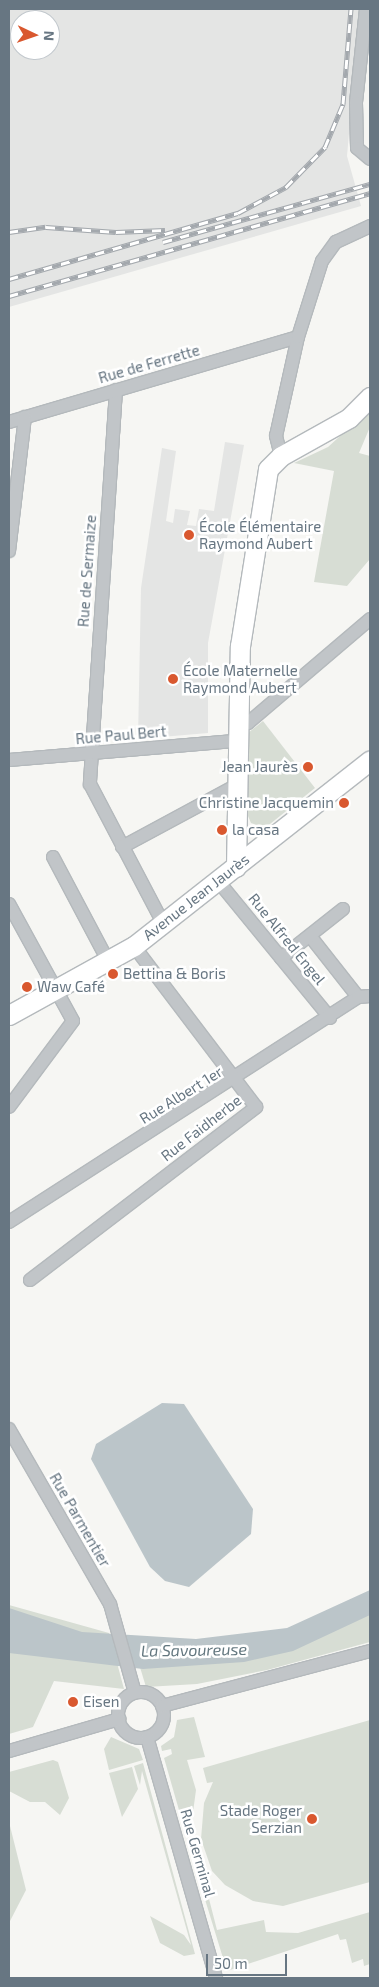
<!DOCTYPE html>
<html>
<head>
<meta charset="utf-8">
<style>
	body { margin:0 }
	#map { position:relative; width:379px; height:1987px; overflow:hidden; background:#f6f6f3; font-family:"Exo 2",sans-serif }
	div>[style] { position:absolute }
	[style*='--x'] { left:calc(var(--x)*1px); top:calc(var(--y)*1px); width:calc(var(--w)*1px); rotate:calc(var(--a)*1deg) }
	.built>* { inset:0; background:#e4e5e4 }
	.green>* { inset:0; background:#d7ddd4 }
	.water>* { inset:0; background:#bbc5c9 }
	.roads { filter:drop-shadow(1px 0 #b4b9bc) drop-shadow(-1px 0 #b4b9bc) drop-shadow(0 1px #b4b9bc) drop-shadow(0 -1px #b4b9bc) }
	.minor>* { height:12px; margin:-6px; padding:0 6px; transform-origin:6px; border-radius:6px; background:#c1c5c8 }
	.minor>.ring { margin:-6px; padding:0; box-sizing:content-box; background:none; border:12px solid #c1c5c8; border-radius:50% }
	.secondary>* { height:19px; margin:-9.5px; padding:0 9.5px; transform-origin:9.5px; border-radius:9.5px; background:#fff }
	.rail>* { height:5px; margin-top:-2.5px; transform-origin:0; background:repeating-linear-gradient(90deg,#fff 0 9px,#a3a8ad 0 18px); box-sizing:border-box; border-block:1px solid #a3a8ad }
	.dots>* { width:14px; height:14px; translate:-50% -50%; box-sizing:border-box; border:2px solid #fff; border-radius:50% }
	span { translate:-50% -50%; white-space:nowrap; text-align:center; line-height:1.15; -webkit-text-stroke:5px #fff; paint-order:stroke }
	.street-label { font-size:15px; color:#677682 }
	.poi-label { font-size:15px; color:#677682 }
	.left { translate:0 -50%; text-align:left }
	.right { translate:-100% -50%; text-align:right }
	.water-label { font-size:16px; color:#63777f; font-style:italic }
	.frame { position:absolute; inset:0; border:10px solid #677682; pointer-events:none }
	.north { position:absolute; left:10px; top:10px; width:50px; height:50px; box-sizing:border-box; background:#fff; border:1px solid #c2c8cd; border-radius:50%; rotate:93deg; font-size:14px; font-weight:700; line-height:20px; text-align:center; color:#677682 }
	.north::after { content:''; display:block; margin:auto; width:18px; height:22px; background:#d9582f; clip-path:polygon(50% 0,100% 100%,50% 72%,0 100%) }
	.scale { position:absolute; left:206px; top:1954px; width:81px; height:22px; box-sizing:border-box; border:2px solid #677682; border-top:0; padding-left:6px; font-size:15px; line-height:18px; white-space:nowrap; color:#677682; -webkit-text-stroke:4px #fff; paint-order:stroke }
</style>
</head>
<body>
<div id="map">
	<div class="built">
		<div style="clip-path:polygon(evenodd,9px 9px,360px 9px,347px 156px,361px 206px,9px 307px,9px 9px,20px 20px,50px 20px,50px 50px,20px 50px,20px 20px)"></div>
		<div style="clip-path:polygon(225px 442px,244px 445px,208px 643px,208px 733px,138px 739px,141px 588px,162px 448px,176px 451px,166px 521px,173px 523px,175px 509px,190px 511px,187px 525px,196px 526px,199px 509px,214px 511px)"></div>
	</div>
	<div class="green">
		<div style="clip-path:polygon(370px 409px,370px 427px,359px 453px,370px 456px,370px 559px,347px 586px,314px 582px,334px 471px,294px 463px,328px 447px)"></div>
		<div style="clip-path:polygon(263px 721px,315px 788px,265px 828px,251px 823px,248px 816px,248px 733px)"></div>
		<div style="clip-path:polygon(9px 1605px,109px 1633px,124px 1689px,54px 1681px,33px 1727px,9px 1734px)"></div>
		<div style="clip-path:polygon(370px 1611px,370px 1642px,267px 1670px,197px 1684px,146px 1687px,139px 1664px)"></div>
		<div style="clip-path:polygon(194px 1717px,205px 1757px,187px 1760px,196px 1790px,191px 1827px,185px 1831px,164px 1758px,172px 1754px,171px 1749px,162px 1751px,161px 1746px,174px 1737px,177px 1720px)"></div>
		<div style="clip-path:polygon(370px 1720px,370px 1882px,283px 1906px,253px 1901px,225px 1885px,212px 1871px,201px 1839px,204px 1803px,213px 1782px,207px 1783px,203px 1768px)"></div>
		<div style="clip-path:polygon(111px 1737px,139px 1749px,143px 1760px,109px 1770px,104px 1749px)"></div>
		<div style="clip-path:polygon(53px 1760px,58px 1762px,69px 1798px,60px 1815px,45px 1802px,30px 1802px,9px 1791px,9px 1772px)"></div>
		<div style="clip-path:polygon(143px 1763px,195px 1954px,184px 1956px,160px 1943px,150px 1916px,184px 1935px,191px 1945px,142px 1771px,140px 1785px,134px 1766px)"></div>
		<div style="clip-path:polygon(132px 1767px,138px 1789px,122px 1817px,109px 1773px)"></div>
		<div style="clip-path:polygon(9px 1822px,26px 1890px,9px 1923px)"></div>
		<div style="clip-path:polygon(203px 1893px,208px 1895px,217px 1930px,264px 1920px,266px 1932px,298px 1933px,370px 1912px,370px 1964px,364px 1966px,363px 1959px,352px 1963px,346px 1939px,340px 1940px,338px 1934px,227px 1971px)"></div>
	</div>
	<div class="water">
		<div style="clip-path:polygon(162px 1403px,184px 1404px,253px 1509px,251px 1534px,189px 1587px,165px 1581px,150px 1567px,91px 1459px,96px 1444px)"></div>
		<div style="clip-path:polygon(370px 1590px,370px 1615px,293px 1651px,244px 1662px,143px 1669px,9px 1653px,9px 1608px,82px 1632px,196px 1639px,287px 1628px)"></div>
	</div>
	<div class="roads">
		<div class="minor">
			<div style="--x:366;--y:9;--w:95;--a:96.1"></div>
			<div style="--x:356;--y:103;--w:45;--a:88.7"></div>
			<div style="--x:357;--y:148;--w:17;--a:40"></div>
			<div style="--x:116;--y:390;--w:395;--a:93.8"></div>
			<div style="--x:90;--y:784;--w:157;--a:62.3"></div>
			<div style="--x:9;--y:422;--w:301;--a:-16.4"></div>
			<div style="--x:281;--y:456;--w:21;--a:-104"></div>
			<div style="--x:276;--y:436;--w:101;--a:-77.5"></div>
			<div style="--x:298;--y:337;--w:80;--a:-72.5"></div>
			<div style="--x:322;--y:261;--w:24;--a:-54"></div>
			<div style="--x:336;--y:242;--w:38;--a:-25"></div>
			<div style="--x:9;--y:551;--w:135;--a:-83.2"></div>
			<div style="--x:237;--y:725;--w:11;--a:-10"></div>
			<div style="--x:248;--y:723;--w:160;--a:-40.4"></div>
			<div style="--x:9;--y:760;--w:229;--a:-4.8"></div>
			<div style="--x:122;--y:847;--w:131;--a:-28.3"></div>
			<div style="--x:53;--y:857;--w:118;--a:62.1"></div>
			<div style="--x:218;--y:881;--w:177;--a:50.7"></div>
			<div style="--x:9;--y:904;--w:133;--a:61.3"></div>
			<div style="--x:73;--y:1021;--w:107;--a:126.7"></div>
			<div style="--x:310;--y:936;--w:78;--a:51.8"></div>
			<div style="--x:281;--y:958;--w:79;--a:-38.3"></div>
			<div style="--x:9;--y:1222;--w:415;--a:-32.8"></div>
			<div style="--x:358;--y:997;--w:12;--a:-5"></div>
			<div style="--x:30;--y:1280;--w:285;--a:-37.4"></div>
			<div style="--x:256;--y:1107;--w:202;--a:-127.2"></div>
			<div style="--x:9;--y:1429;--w:202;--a:60"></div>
			<div style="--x:110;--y:1604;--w:92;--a:74.3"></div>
			<div class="ring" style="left:118px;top:1692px;width:34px;height:34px"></div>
			<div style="--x:162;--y:1706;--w:215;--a:-14.8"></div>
			<div style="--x:147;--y:1737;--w:251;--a:74"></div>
			<div style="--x:9;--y:1751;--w:115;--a:-16.2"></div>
		</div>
		<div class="secondary">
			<div style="--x:236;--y:867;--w:221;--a:-89"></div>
			<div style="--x:240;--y:646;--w:179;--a:-81"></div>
			<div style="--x:268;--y:469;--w:18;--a:-45"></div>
			<div style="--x:281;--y:456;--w:78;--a:-29.2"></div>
			<div style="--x:349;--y:418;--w:30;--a:-45"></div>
			<div style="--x:9;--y:1015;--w:143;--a:-28.9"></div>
			<div style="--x:134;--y:946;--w:300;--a:-38.2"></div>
		</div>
	</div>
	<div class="rail">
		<div style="--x:9;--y:232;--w:37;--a:-8"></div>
		<div style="--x:46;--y:227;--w:70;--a:4.1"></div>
		<div style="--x:116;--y:232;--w:49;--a:-2.3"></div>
		<div style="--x:163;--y:242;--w:215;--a:-15.7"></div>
		<div style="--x:9;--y:279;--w:238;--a:-16.1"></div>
		<div style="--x:238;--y:213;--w:55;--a:-28.4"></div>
		<div style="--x:286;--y:187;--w:56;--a:-45.7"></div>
		<div style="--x:325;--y:147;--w:47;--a:-67.3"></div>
		<div style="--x:343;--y:104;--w:95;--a:-85.2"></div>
		<div style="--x:9;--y:296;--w:375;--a:-15.9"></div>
	</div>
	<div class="dots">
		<div style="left:189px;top:535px;background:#d9582f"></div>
		<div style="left:173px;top:679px;background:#d9582f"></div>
		<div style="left:308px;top:767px;background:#d9582f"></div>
		<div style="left:344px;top:803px;background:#d9582f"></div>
		<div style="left:222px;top:830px;background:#d9582f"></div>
		<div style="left:113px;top:974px;background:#d9582f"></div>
		<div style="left:27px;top:987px;background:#d9582f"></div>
		<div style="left:73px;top:1702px;background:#d9582f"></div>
		<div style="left:312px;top:1819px;background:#d9582f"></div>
	</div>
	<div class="street-label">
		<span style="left:149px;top:364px;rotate:-16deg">Rue de Ferrette</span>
		<span style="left:87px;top:571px;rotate:-86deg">Rue de Sermaize</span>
		<span style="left:121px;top:735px;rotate:-5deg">Rue Paul Bert</span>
		<span style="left:196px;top:897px;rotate:-38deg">Avenue Jean Jaurès</span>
		<span style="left:287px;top:939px;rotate:51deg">Rue Alfred Engel</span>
		<span style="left:181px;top:1095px;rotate:-32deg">Rue Albert 1er</span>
		<span style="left:201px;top:1128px;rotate:-38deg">Rue Faidherbe</span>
		<span style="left:80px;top:1520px;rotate:60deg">Rue Parmentier</span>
		<span style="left:198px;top:1853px;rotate:74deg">Rue Germinal</span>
	</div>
	<div class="poi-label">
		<span class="left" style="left:199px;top:535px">École Élémentaire<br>Raymond Aubert</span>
		<span class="left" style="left:183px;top:679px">École Maternelle<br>Raymond Aubert</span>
		<span class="right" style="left:298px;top:767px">Jean Jaurès</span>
		<span class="right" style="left:334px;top:803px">Christine Jacquemin</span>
		<span class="left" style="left:232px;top:830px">la casa</span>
		<span class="left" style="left:123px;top:974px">Bettina &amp; Boris</span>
		<span class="left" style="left:37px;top:987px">Waw Café</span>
		<span class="left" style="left:83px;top:1702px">Eisen</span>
		<span class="right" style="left:302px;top:1819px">Stade Roger<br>Serzian</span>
	</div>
	<div class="water-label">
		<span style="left:194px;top:1650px;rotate:-1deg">La Savoureuse</span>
	</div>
	<div class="frame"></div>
	<div class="north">N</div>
	<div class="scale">50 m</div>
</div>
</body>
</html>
